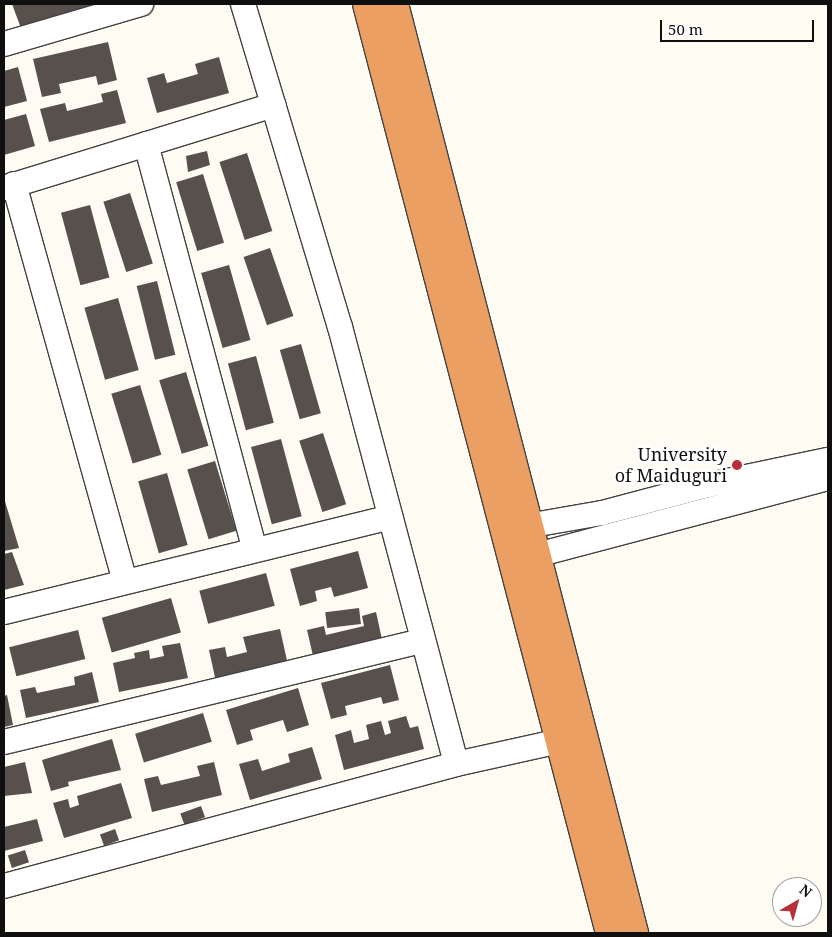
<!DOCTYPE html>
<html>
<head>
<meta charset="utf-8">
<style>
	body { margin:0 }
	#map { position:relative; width:832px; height:937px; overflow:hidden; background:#fefcf2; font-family:"Noto Serif",serif }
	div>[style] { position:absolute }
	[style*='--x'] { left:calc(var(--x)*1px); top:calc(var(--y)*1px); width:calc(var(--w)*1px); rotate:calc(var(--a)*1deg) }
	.building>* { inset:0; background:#57504c; transform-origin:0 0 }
	.roads { filter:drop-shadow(1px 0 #424242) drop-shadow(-1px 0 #424242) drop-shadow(0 1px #424242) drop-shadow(0 -1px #424242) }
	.minor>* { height:24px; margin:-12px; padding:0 12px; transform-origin:12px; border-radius:12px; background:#fff }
	.highway>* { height:28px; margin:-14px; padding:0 14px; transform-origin:14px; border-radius:14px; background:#eb9f63 }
	.dots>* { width:14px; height:14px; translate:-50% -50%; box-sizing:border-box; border:2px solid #fff; border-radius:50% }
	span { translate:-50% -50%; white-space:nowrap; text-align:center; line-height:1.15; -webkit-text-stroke:5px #fff; paint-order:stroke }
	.poi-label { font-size:18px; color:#0f0f0f }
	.right { translate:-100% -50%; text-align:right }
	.frame { position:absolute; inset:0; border:5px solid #0f0f0f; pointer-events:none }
	.north { position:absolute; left:772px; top:877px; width:50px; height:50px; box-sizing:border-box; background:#fff; border:1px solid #9f9f9f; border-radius:50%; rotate:38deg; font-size:14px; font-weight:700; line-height:20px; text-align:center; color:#0f0f0f }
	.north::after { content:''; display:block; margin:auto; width:18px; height:22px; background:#b72f38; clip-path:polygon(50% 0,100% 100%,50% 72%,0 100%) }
	.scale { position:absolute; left:660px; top:20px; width:154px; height:22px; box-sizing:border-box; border:2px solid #0f0f0f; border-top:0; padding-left:6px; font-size:15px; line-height:18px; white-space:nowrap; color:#0f0f0f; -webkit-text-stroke:4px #fff; paint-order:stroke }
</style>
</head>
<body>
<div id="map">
	<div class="building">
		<div style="clip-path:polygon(12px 4px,89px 4px,90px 6px,22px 31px)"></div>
		<div style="clip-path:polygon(108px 42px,117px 80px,98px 85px,96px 76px,59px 84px,61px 93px,42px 97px,33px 59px)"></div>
		<div style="clip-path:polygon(219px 57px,229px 93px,157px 113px,147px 78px,164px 73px,167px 83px,198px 74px,195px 64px)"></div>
		<div style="clip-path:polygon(18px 67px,27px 101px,4px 107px,4px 71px)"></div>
		<div style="clip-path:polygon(117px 90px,126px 123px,49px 142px,40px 109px,65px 103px,67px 111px,103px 102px,101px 94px)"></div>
		<div style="clip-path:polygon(26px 114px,35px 146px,4px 155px,4px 120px)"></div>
		<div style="clip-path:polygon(207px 151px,210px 165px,188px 172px,186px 156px)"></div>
		<div style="left:247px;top:153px;width:82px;height:29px;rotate:72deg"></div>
		<div style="left:203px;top:174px;width:72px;height:28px;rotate:73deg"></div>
		<div style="left:130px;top:193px;width:74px;height:28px;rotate:72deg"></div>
		<div style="left:90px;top:205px;width:75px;height:30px;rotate:75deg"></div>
		<div style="left:270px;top:248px;width:72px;height:28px;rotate:71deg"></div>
		<div style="left:229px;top:265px;width:78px;height:29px;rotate:74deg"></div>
		<div style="left:157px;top:281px;width:76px;height:21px;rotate:76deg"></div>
		<div style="left:118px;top:298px;width:75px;height:35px;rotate:74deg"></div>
		<div style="left:301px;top:344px;width:72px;height:22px;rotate:74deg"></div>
		<div style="left:256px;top:356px;width:69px;height:29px;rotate:75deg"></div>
		<div style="left:186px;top:372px;width:77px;height:28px;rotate:73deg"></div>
		<div style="left:140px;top:385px;width:73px;height:30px;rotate:73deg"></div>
		<div style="left:323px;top:433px;width:75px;height:25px;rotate:72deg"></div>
		<div style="left:281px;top:439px;width:80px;height:31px;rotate:75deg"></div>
		<div style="left:215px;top:461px;width:73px;height:29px;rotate:73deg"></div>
		<div style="left:167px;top:473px;width:75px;height:30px;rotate:74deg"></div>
		<div style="clip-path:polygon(4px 498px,19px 548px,4px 551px)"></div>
		<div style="clip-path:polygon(358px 551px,368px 588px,334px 597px,331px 587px,315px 591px,317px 601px,300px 606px,290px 569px)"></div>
		<div style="clip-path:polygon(12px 552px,24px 585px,4px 590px,4px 554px)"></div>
		<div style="left:266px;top:573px;width:34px;height:69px;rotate:75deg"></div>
		<div style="left:171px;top:598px;width:36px;height:72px;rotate:74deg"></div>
		<div style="left:359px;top:608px;width:16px;height:34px;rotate:83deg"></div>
		<div style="clip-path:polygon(376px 612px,383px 644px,314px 660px,307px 630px,324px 626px,326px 635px,364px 626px,362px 616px)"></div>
		<div style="clip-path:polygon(280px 629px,288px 665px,216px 682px,209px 650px,225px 647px,227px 657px,247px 652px,243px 637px)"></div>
		<div style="left:78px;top:630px;width:30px;height:71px;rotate:76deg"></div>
		<div style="clip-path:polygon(180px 643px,188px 678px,119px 692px,113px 663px,135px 658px,134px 653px,149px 650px,150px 659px,164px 656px,162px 646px)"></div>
		<div style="clip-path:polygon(390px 665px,399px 700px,383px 704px,381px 697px,345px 706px,347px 715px,331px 719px,321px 683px)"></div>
		<div style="clip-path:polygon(92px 672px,99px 702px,26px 718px,20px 690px,35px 687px,37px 693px,75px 685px,74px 677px)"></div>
		<div style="clip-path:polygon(298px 688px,309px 725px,287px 732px,283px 720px,250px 730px,253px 740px,237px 745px,226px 710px)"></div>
		<div style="clip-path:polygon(7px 695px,13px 725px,4px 727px,4px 696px)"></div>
		<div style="left:203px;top:713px;width:30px;height:71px;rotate:73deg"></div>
		<div style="clip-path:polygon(406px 716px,410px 728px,418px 726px,424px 749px,344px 770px,335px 735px,351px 730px,354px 743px,369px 739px,366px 725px,381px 721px,385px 735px,391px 733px,388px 721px)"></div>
		<div style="clip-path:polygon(112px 739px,121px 770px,68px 782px,69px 786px,51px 791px,42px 760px)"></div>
		<div style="clip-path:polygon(312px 747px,322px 779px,250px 800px,239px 764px,258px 759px,262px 771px,290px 762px,288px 754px)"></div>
		<div style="clip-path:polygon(25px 762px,32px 793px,4px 796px,4px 767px)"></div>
		<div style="clip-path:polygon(214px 762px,222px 795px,152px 812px,144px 779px,158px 776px,161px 785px,200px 776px,197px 766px)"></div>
		<div style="clip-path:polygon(121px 783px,132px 818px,64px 838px,53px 803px,68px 799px,70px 808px,79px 805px,77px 796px)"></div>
		<div style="left:201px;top:806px;width:12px;height:22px;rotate:70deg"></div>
		<div style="clip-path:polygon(37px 819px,43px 841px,4px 851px,4px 827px)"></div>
		<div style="left:115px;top:829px;width:12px;height:16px;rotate:70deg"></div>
		<div style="left:25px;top:850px;width:13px;height:18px;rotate:72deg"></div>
	</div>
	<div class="roads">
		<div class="minor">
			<div style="--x:243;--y:4;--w:337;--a:73.3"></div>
			<div style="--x:340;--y:327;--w:452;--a:75.1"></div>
			<div style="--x:4;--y:44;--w:143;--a:-16.3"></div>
			<div style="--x:146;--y:144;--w:420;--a:75"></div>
			<div style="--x:14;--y:184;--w:413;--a:74.4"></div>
			<div style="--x:4;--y:188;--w:282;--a:-17.1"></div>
			<div style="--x:510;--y:529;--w:93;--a:-9.9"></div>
			<div style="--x:602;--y:513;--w:110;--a:-14.8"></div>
			<div style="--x:708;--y:485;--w:123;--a:-11.8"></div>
			<div style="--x:518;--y:560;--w:321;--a:-14.8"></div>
			<div style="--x:4;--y:612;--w:398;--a:-13.8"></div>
			<div style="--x:4;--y:742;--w:431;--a:-13.6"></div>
			<div style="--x:4;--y:886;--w:468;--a:-15.1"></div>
			<div style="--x:456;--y:764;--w:107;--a:-12.5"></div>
		</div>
		<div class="highway">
			<div style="--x:367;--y:4;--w:960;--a:75.34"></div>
			<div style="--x:394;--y:4;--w:960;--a:75.51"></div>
		</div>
	</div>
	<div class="dots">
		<div style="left:737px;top:465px;background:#b72f38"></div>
	</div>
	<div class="poi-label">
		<span class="right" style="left:727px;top:465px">University<br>of Maiduguri</span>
	</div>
	<div class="frame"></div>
	<div class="north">N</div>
	<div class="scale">50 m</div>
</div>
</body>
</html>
